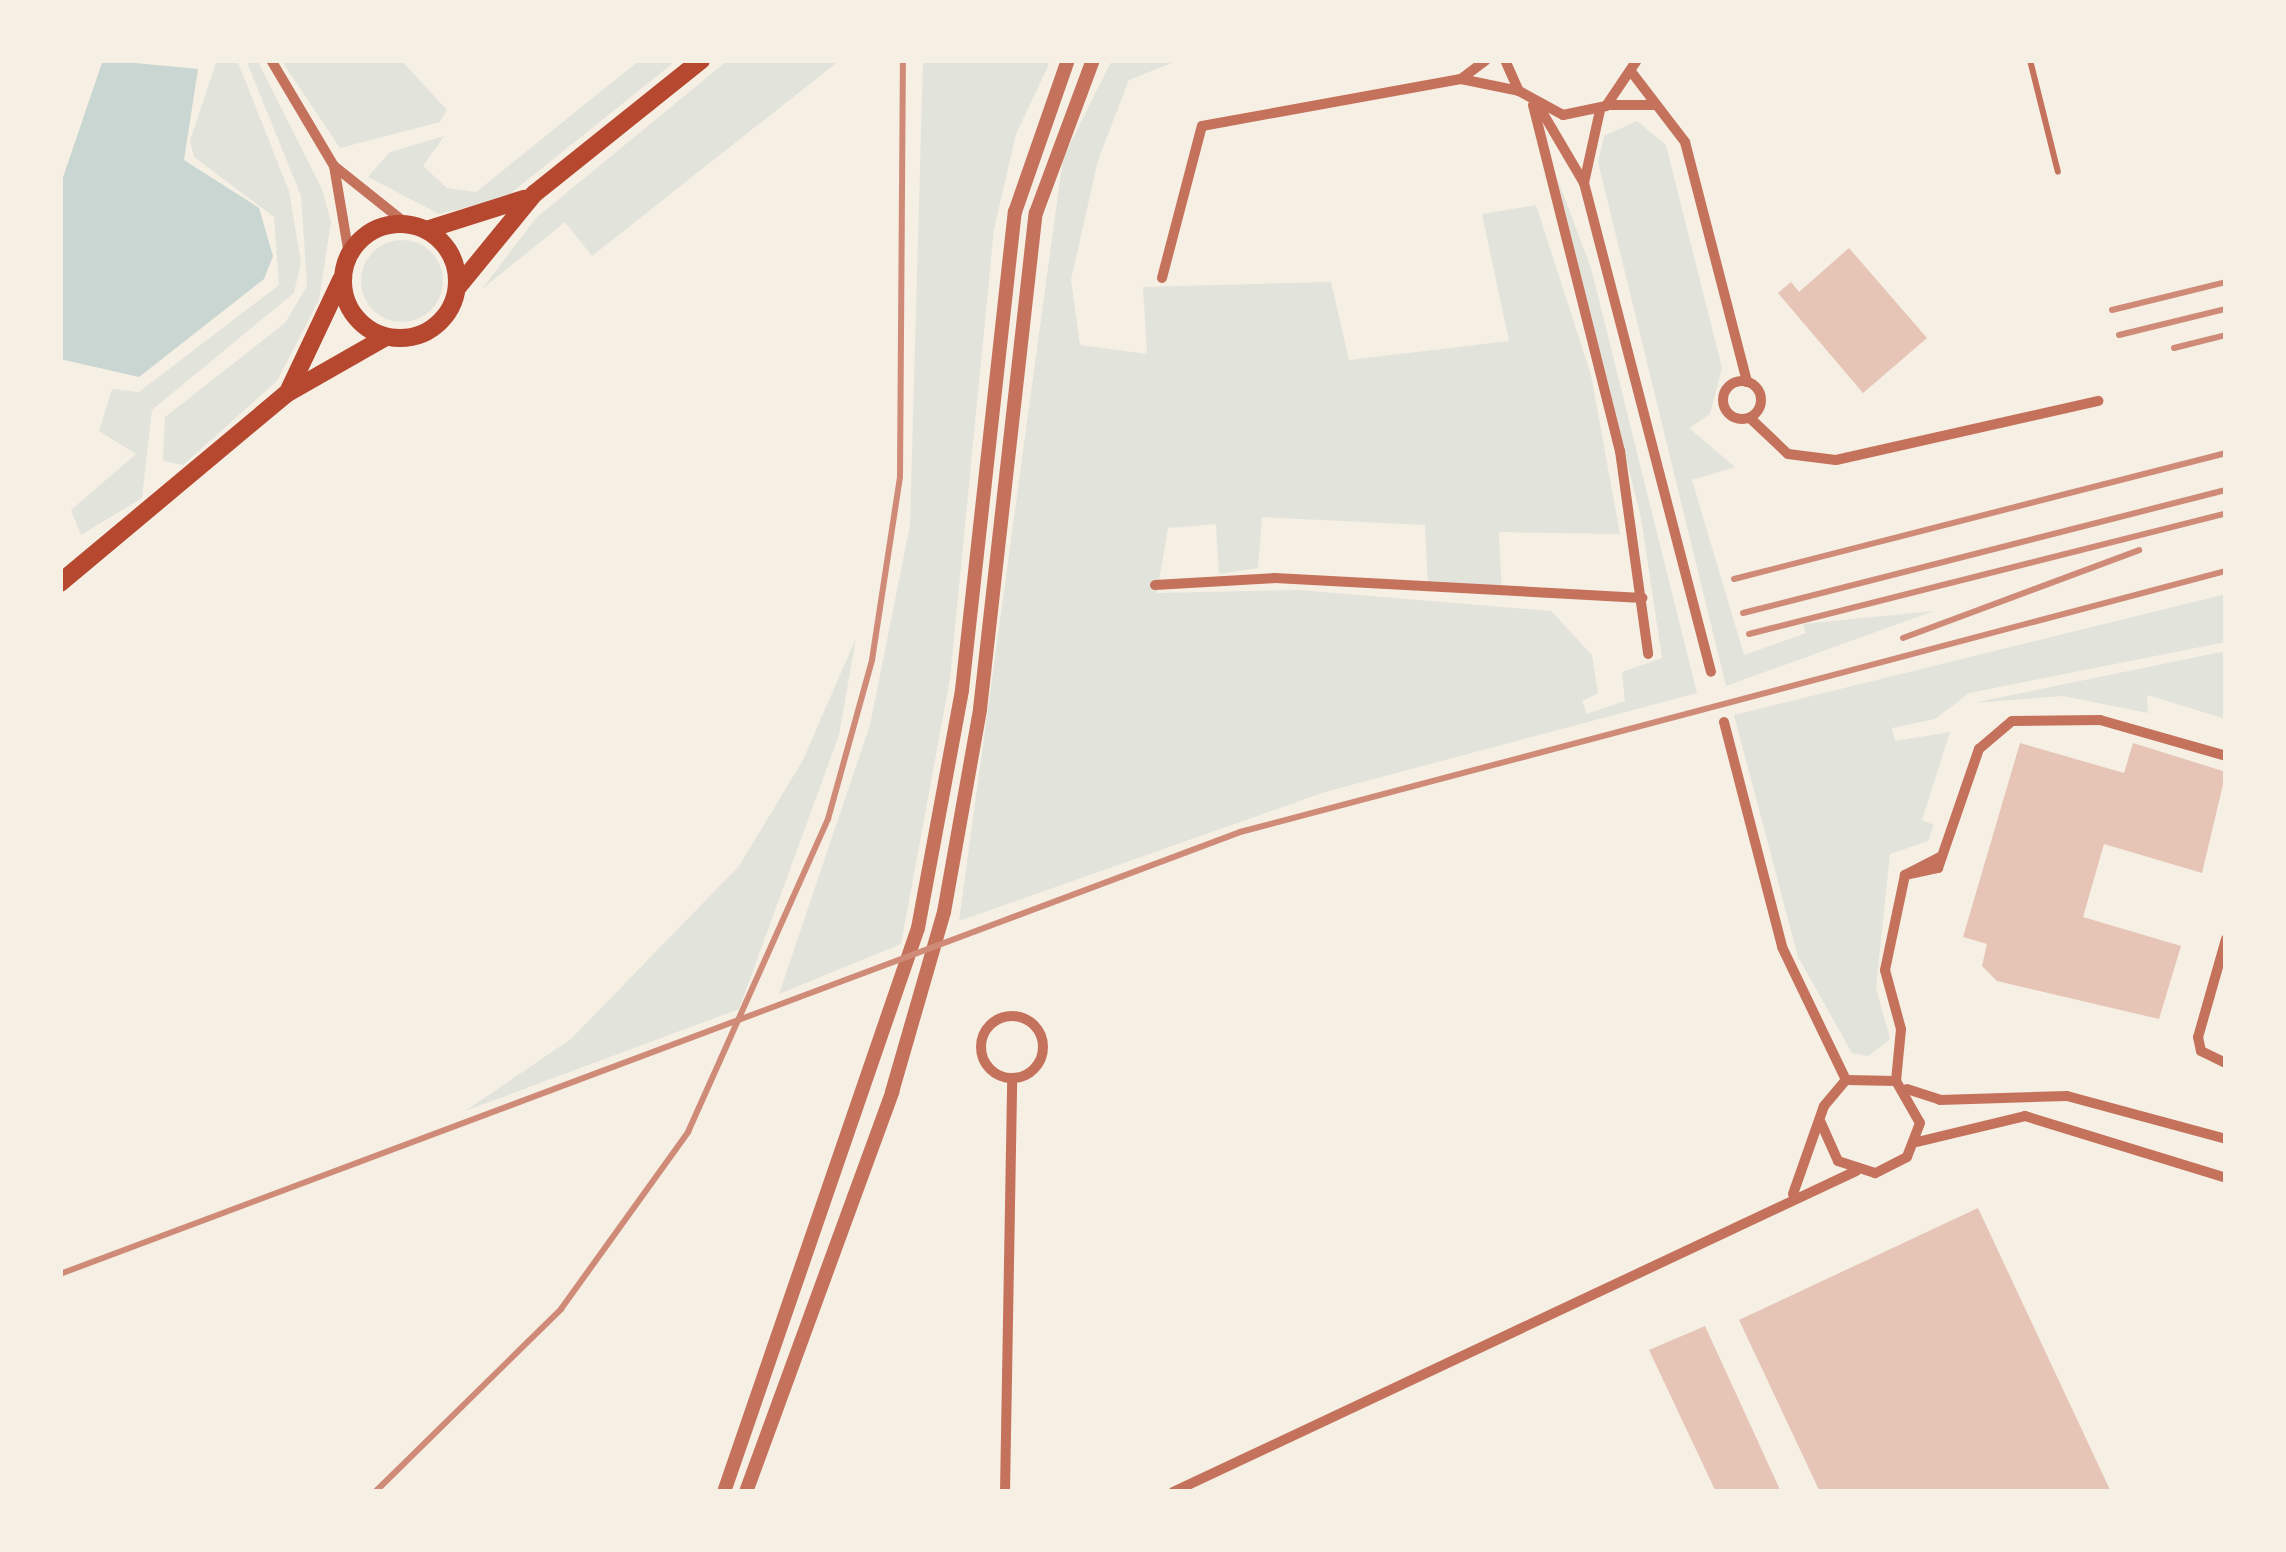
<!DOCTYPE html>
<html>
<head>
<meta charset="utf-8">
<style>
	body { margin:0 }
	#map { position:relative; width:2286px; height:1552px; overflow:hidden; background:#f6efe4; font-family:"Source Serif 4",serif }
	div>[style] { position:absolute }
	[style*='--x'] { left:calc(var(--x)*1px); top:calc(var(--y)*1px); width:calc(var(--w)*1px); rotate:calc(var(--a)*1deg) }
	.green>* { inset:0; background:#e2e4dc }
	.round { border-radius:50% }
	.water>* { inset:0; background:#c9d6d2 }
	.building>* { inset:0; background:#e6c5b7 }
	.service>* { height:6px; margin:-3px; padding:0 3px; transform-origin:3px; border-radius:3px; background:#c5725c }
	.minor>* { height:10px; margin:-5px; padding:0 5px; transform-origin:5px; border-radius:5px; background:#c5725c }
	.minor>.ring { margin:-5px; padding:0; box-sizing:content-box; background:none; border:10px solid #c5725c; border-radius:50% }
	.tertiary>* { height:14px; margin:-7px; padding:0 7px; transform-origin:7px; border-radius:7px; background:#c5725c }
	.trunk>* { height:18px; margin:-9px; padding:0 9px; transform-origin:9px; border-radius:9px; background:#b5482f }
	.trunk>.ring { margin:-9px; padding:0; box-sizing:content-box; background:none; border:18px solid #b5482f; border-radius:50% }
	.rail>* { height:6px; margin:-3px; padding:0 3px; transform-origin:3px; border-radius:3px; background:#cf8b77 }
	span { translate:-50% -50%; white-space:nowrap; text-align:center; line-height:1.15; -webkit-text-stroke:9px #f6efe4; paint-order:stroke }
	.frame { position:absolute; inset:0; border:63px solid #f6efe4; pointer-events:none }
</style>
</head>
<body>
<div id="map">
	<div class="green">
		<div style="clip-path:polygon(217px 60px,237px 60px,289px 191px,301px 262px,294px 293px,152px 410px,142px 498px,81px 535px,71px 510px,136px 454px,99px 431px,112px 389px,139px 392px,279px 285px,274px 217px,194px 157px,190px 141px)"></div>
		<div style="clip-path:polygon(246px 60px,257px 60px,322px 189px,331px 222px,319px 300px,277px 381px,183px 465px,163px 461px,165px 417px,285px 323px,307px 286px,301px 196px)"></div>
		<div style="clip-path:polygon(281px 60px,401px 60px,447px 110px,440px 122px,340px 148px)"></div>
		<div style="clip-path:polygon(640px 60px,677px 60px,505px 198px,439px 214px,368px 177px,390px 152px,444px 136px,423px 166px,447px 188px,476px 192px)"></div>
		<div style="clip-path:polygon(728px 60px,840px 60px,592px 256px,565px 222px,482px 289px,536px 218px)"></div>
		<div style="clip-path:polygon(923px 60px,1051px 60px,1016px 134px,994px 229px,950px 679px,901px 944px,779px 994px,870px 725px,910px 525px)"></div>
		<div style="clip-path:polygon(1179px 60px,1129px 80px,1098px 160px,1071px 280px,1080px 345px,1147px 354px,1143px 287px,1331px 282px,1349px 360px,1509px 341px,1482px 214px,1536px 205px,1591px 375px,1620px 534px,1499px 532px,1502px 593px,1428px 585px,1425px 525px,1262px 517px,1258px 568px,1219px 574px,1216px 524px,1168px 528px,1157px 593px,1298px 590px,1551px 611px,1592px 655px,1598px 693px,1582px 701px,1587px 714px,1625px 701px,1622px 672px,1662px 658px,1641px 518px,1556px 175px,1591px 268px,1697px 693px,1325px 792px,959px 921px,1063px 158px,1112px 60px)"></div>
		<div style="clip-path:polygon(1637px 121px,1666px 145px,1722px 368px,1710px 414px,1689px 428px,1735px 467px,1692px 480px,1744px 655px,1806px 633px,1803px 624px,1934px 611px,1726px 686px,1598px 162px,1604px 136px)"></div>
		<div class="round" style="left:361px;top:240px;width:82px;height:82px"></div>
		<div style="clip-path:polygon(2226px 594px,2226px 642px,1969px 693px,1935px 719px,1892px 728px,1895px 741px,1950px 732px,1922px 820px,1934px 825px,1928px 841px,1890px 854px,1876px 988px,1890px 1039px,1868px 1056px,1852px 1053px,1798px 957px,1734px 715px)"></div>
		<div style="clip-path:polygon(856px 638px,839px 735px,739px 1009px,465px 1111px,571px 1039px,739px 866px,803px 760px)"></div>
		<div style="clip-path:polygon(2226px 651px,2226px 719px,2147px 695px,2148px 713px,2063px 696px,1973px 703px)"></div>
	</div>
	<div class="water">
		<div style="clip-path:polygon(103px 60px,198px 69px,184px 160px,259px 208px,273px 256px,264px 279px,139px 377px,60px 359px,60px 186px)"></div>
	</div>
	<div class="building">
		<div style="clip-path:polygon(1849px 248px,1927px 338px,1863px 393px,1778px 293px,1791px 282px,1799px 292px)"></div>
		<div style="clip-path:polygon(2020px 743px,2124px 773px,2133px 743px,2226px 772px,2202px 873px,2104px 844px,2083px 917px,2181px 946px,2159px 1019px,1997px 981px,1982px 966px,1987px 944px,1963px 937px)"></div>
		<div style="clip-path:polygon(1978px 1208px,2111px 1492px,1820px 1492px,1739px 1320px)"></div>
		<div style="clip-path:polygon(1705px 1326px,1781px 1492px,1716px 1492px,1649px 1350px)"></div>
	</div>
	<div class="service">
		<div style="--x:2030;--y:60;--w:115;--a:76"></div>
	</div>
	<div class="minor">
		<div style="--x:271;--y:60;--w:123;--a:59.3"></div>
		<div style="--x:334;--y:166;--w:95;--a:38.6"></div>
		<div style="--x:1505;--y:60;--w:34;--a:66"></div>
		<div style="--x:1519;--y:91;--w:50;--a:28.6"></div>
		<div style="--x:1563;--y:115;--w:44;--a:-11.8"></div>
		<div style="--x:1606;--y:106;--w:55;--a:-56"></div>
		<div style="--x:1633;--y:74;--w:86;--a:52.6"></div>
		<div style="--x:1685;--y:142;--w:248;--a:75.5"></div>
		<div style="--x:1461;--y:79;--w:31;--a:-37"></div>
		<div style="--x:1533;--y:105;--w:357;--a:75.9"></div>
		<div style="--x:1620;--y:451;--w:205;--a:82.1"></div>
		<div style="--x:1610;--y:105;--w:46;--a:0"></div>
		<div style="--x:1541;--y:110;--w:85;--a:59.5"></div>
		<div style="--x:1584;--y:183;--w:505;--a:75.44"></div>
		<div style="--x:334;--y:166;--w:90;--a:80.4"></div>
		<div style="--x:1584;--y:183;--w:75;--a:-77.6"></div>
		<div style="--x:1162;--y:278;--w:157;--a:-75.3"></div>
		<div style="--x:1202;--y:126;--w:263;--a:-10.3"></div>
		<div style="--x:1461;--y:79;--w:59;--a:11.7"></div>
		<div class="ring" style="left:1723px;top:381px;width:28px;height:28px"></div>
		<div style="--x:1750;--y:418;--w:52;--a:43.5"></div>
		<div style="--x:1788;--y:454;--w:48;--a:7.1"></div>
		<div style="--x:1836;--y:460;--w:269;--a:-12.7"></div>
		<div style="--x:1155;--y:585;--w:120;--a:-3.3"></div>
		<div style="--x:1275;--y:578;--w:368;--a:3.1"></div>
		<div style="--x:1724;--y:722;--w:232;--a:75.5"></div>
		<div style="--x:1782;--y:947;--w:148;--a:64.3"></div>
		<div style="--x:1942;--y:856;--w:42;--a:152.8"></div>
		<div style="--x:1905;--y:875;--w:34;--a:-12"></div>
		<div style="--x:1938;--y:868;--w:126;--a:-71"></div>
		<div style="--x:1979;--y:749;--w:43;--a:-40.3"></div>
		<div style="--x:2012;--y:721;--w:88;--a:-0.7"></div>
		<div style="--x:2100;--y:720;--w:131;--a:15.9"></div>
		<div style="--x:2226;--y:939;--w:102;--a:105.9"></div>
		<div style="--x:2198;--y:1037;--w:14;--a:78"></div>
		<div style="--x:2201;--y:1051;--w:28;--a:26"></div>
		<div class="ring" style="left:981px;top:1016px;width:52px;height:52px"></div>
		<div style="--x:1896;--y:1081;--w:52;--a:-84.5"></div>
		<div style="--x:1901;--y:1029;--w:61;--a:-105.2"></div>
		<div style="--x:1885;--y:970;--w:97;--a:-78.1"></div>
		<div style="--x:1907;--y:1089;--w:35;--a:18"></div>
		<div style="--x:1940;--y:1100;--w:127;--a:-1.8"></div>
		<div style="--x:2067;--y:1096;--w:165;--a:15.1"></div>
		<div style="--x:1917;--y:1142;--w:111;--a:-13.5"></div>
		<div style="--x:2025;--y:1116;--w:210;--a:17.1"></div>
		<div style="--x:1793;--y:1194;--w:93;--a:-70.6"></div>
		<div style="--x:1824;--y:1106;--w:34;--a:-50"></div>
		<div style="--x:1846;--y:1080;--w:50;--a:1.1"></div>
		<div style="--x:1896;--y:1081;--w:48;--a:60.3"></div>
		<div style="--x:1920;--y:1123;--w:36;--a:111"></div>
		<div style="--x:1907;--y:1157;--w:36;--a:153"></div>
		<div style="--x:1875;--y:1173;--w:39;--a:-162"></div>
		<div style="--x:1838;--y:1161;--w:42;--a:-114.1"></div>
		<div style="--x:1005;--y:1492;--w:413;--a:-89"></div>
		<div style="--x:1173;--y:1492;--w:755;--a:-25.17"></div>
	</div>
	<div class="tertiary">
		<div style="--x:724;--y:1492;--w:596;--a:-71.02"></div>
		<div style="--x:918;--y:928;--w:242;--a:-79.5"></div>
		<div style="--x:962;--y:690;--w:481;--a:-83.7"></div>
		<div style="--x:1015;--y:212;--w:161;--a:-70.8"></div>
		<div style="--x:746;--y:1492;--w:426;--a:-69.9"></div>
		<div style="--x:892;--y:1092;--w:187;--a:-73.9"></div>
		<div style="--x:944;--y:912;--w:206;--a:-79.9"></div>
		<div style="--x:980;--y:709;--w:499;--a:-83.6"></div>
		<div style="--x:1036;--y:213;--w:163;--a:-69.6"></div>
	</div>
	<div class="trunk">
		<div class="ring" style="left:343px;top:224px;width:96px;height:96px"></div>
		<div style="--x:426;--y:230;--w:103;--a:-17.6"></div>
		<div style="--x:457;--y:288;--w:122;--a:-50.7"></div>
		<div style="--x:534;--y:194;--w:214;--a:-38.7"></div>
		<div style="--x:289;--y:390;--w:122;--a:-64.7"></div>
		<div style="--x:60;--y:583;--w:295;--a:-39.9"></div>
		<div style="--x:286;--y:394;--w:115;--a:-29.7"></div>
	</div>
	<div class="rail">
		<div style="--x:2112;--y:310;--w:117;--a:-13.8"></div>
		<div style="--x:2119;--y:335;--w:110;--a:-13.7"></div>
		<div style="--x:2174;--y:348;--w:54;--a:-14"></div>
		<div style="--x:1734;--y:579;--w:508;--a:-14.36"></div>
		<div style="--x:1743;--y:613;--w:498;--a:-14.3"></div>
		<div style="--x:1749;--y:634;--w:492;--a:-14.2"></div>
		<div style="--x:1903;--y:638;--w:252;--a:-20.4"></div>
		<div style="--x:60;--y:1274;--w:1260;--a:-20.53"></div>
		<div style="--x:1240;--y:832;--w:1020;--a:-14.83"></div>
		<div style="--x:375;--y:1492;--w:261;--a:-44.5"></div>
		<div style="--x:561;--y:1309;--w:218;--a:-54.3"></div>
		<div style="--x:688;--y:1132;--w:343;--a:-65.9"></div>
		<div style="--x:828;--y:819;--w:165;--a:-74.5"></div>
		<div style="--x:872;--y:660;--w:185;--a:-81.3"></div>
		<div style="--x:900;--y:477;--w:417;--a:-89.6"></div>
	</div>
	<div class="frame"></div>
</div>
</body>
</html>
